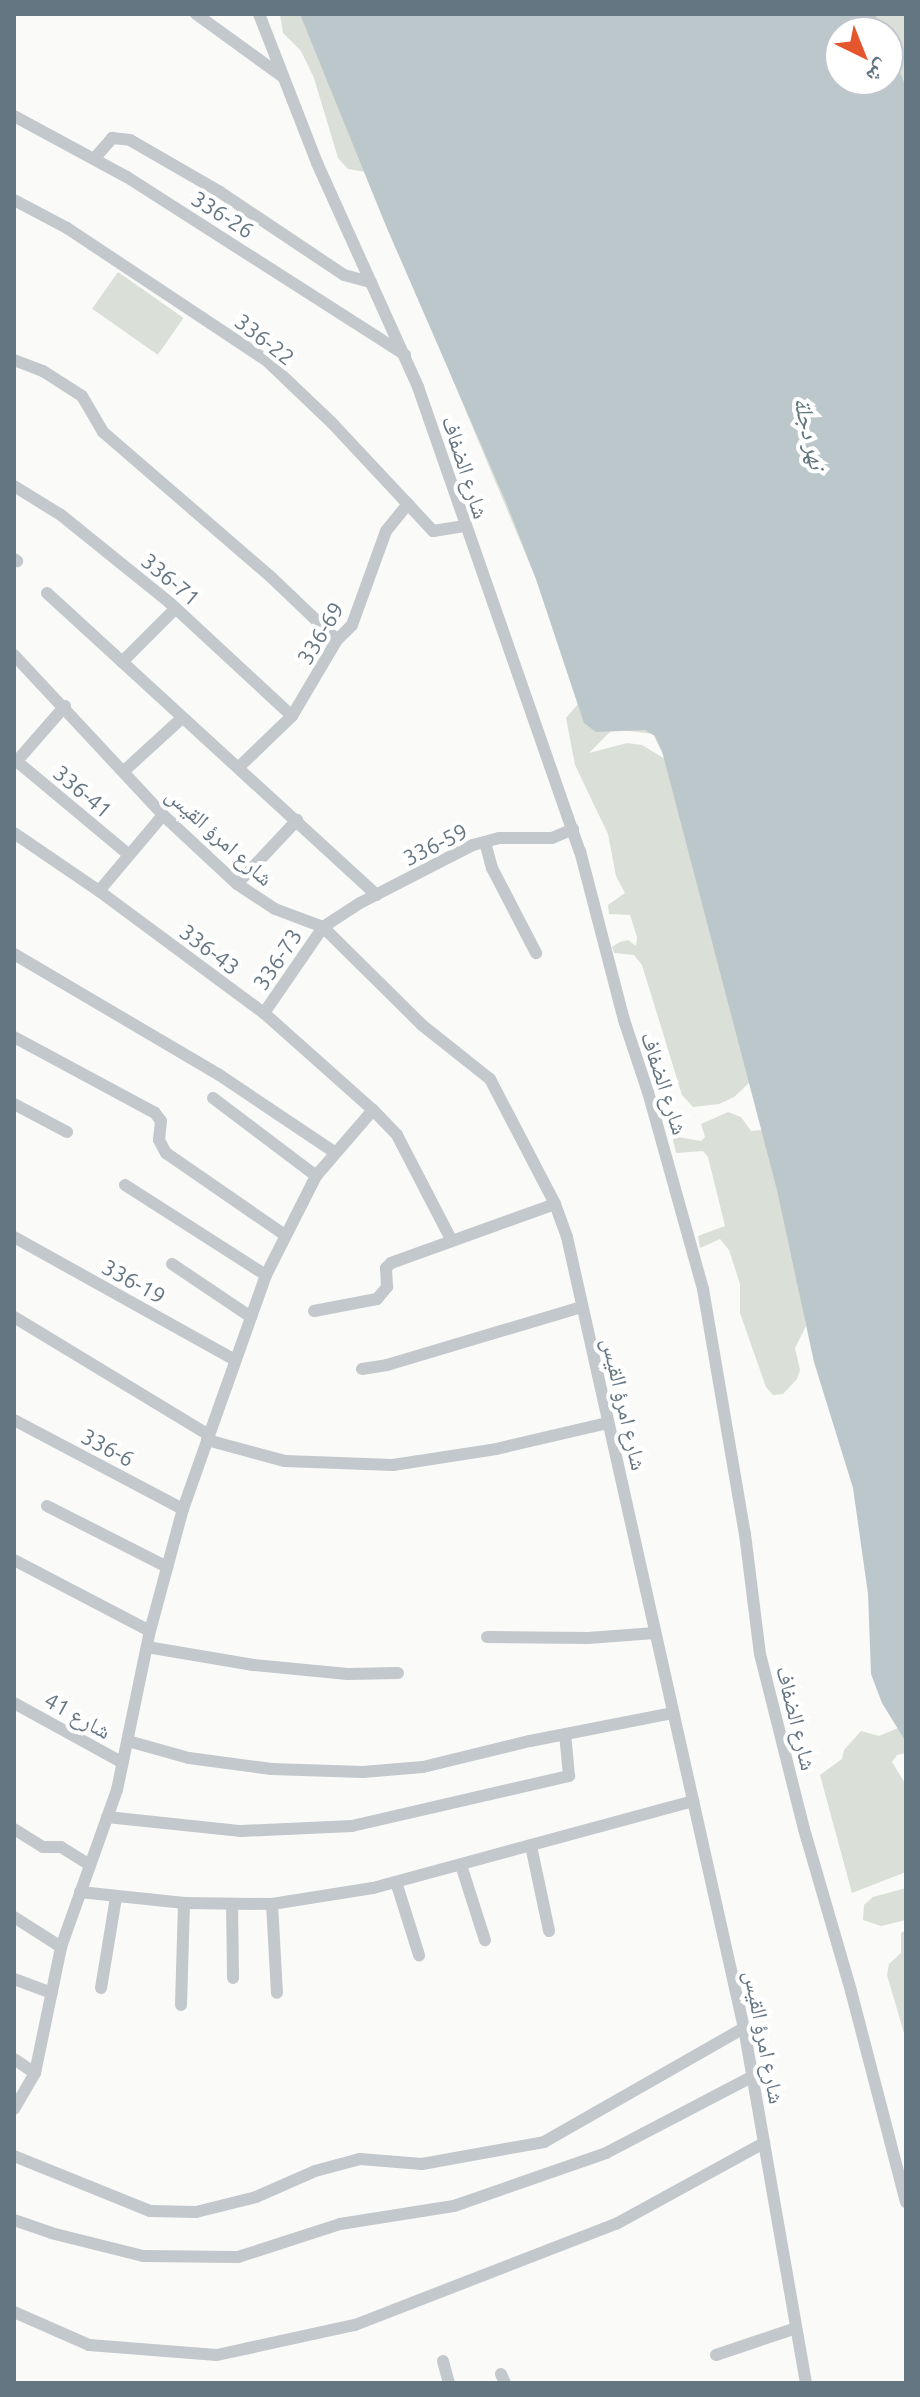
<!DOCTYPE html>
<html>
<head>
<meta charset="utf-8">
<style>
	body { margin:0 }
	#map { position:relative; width:920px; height:2397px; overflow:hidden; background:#fafaf8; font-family:Ubuntu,"Noto Naskh Arabic",sans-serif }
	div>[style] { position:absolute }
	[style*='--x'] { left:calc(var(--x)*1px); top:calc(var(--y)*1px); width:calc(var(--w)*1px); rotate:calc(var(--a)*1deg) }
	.green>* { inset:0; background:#dadfd7; transform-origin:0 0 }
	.water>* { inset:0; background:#bbc7cb }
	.minor>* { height:12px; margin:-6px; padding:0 6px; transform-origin:6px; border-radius:6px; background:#c3c8cc }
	span { translate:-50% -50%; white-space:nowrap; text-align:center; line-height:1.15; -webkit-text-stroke:8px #fff; paint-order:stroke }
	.street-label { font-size:22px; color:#657683 }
	.water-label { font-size:24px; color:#60757c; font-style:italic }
	.frame { position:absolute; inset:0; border:16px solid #657683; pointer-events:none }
	.north { position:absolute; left:824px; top:16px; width:80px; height:80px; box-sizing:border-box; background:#fff; border:2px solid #c1c8cd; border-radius:50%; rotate:137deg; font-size:22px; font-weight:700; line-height:32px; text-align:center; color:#657683 }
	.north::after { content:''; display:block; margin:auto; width:28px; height:36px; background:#e4572e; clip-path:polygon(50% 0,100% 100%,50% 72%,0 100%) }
</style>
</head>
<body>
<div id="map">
	<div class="green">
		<div style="clip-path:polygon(evenodd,280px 14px,310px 14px,646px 673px,775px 1140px,806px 1326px,795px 1348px,800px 1370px,797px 1379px,783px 1394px,773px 1395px,766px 1387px,740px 1313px,740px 1284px,729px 1250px,720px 1239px,700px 1248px,698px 1236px,725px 1226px,708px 1157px,703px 1151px,676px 1153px,672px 1136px,701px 1141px,705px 1137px,701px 1124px,728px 1112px,741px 1117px,751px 1131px,762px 1130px,750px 1082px,734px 1097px,719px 1104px,693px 1107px,682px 1095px,642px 965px,634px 955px,614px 953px,612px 947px,620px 942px,628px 940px,636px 946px,637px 937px,630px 915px,609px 914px,608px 905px,625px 893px,616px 876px,608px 834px,575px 765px,566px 718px,578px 704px,536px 579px,366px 172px,348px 169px,338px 158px,314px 78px,301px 51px,283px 33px,280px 14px,613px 729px,653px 734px,665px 759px,642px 745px,627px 743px,589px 753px,613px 729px)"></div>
		<div style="clip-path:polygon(845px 14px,906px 14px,906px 236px,888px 80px,888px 32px,838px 32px)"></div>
		<div style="left:118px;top:272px;width:80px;height:45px;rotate:35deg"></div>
		<div style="clip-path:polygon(898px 1728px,906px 1742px,906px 1753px,897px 1755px,892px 1762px,906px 1785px,906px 1872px,852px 1893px,820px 1775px,842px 1759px,844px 1750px,861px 1731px,879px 1736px)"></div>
		<div style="clip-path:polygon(906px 1888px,906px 1920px,881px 1926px,863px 1920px,864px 1905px,873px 1897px)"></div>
		<div style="clip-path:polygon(906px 1930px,906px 2040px,887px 1975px,889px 1964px,901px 1953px,901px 1933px)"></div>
	</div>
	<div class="water">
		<div style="clip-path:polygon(300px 14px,875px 14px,883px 32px,840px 32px,840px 80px,888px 80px,888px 44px,906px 87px,906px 1742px,882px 1703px,871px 1674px,868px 1594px,853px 1488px,814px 1362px,777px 1190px,662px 751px,655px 736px,645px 730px,596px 732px,584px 723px,536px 579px,506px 502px,386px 226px)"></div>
	</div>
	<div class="minor">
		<div style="--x:196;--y:14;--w:107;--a:35.9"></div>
		<div style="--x:259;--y:14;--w:160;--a:68.7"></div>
		<div style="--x:317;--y:163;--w:246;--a:65.7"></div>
		<div style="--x:418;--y:387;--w:491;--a:70.8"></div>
		<div style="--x:580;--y:851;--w:175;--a:75.4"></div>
		<div style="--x:624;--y:1020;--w:76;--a:71.6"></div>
		<div style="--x:648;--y:1092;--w:205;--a:74.4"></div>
		<div style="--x:703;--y:1289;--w:249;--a:80.3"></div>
		<div style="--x:745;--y:1534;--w:121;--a:82.9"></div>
		<div style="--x:760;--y:1654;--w:180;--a:75.9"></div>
		<div style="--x:804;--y:1829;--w:169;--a:73.8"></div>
		<div style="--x:851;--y:1991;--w:218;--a:75.4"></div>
		<div style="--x:14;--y:116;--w:128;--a:28.4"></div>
		<div style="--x:127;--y:177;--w:330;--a:32.6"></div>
		<div style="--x:94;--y:159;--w:28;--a:-49"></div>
		<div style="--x:112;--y:138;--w:18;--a:6"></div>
		<div style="--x:130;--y:140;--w:104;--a:30"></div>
		<div style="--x:220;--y:192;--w:149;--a:33.8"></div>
		<div style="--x:344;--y:275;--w:28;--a:15"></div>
		<div style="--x:14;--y:200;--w:60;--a:27.8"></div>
		<div style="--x:67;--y:228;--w:240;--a:33.6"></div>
		<div style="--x:267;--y:361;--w:90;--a:43.6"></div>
		<div style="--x:332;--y:423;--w:148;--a:46.9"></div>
		<div style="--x:433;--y:531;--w:32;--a:-9"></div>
		<div style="--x:14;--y:360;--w:31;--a:21"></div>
		<div style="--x:43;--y:371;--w:46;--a:32.7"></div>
		<div style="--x:82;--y:396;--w:42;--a:59.7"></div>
		<div style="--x:103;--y:432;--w:222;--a:40.8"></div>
		<div style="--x:271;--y:577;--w:91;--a:43.7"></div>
		<div style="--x:14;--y:486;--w:55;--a:31.7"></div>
		<div style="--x:61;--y:515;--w:140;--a:38.9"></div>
		<div style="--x:170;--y:603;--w:166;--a:42.8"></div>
		<div style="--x:14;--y:559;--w:4;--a:34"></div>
		<div style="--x:47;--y:593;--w:447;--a:42.5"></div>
		<div style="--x:14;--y:655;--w:219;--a:47"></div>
		<div style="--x:163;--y:815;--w:101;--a:43"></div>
		<div style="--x:237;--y:884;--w:45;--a:33.3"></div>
		<div style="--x:275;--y:909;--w:51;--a:20.6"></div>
		<div style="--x:323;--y:927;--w:139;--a:44.7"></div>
		<div style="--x:422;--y:1025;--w:87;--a:38.5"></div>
		<div style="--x:490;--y:1079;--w:141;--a:62.5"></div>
		<div style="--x:555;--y:1204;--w:35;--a:70"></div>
		<div style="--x:567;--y:1237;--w:811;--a:77.39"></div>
		<div style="--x:744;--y:2028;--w:360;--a:80.1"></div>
		<div style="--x:122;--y:662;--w:76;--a:-45"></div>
		<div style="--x:14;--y:759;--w:147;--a:39.8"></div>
		<div style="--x:17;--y:761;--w:73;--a:-48.9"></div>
		<div style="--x:239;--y:767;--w:74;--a:-43.9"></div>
		<div style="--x:292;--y:716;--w:88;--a:-59.4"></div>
		<div style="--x:337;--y:640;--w:21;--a:-45"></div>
		<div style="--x:352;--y:625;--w:100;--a:-70.1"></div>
		<div style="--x:386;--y:531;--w:35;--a:-51"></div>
		<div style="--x:124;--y:771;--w:79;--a:-42.4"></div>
		<div style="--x:14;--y:833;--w:103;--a:34.3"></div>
		<div style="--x:99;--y:891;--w:205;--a:36.5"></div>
		<div style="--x:264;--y:1013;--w:146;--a:41.7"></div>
		<div style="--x:373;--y:1110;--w:35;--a:46"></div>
		<div style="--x:397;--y:1135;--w:119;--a:62.6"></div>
		<div style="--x:485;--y:842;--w:27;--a:75"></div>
		<div style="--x:492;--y:868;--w:96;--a:62.6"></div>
		<div style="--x:237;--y:884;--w:88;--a:-46.8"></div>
		<div style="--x:99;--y:891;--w:99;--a:-49.9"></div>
		<div style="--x:14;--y:954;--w:237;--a:30.5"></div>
		<div style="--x:218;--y:1074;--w:140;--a:33.9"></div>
		<div style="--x:264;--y:1013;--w:104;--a:-55.5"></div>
		<div style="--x:323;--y:927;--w:44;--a:-33"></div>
		<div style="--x:360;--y:903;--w:127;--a:-27.2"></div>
		<div style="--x:473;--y:845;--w:27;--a:-15"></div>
		<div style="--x:499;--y:838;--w:53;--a:0"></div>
		<div style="--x:552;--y:838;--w:23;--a:-23"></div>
		<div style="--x:14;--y:1037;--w:160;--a:28.3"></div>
		<div style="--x:155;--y:1113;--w:10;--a:53"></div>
		<div style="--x:161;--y:1121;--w:19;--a:96"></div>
		<div style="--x:159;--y:1140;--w:15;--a:62"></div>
		<div style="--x:166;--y:1153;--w:145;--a:34.6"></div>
		<div style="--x:213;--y:1098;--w:129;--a:37.1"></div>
		<div style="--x:14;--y:1104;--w:60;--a:27.8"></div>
		<div style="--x:125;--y:1185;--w:167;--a:32.6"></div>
		<div style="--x:14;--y:1237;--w:253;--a:29.1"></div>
		<div style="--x:172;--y:1264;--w:95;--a:33.9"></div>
		<div style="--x:314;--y:1311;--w:64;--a:-10.8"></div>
		<div style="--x:377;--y:1299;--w:16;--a:-50"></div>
		<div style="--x:387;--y:1287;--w:19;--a:-93"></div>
		<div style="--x:386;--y:1268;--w:7;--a:-45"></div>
		<div style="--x:391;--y:1263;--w:174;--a:-19.8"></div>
		<div style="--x:14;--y:1317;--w:228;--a:31.2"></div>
		<div style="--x:362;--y:1369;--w:25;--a:-9"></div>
		<div style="--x:387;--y:1365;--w:203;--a:-16.6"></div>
		<div style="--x:14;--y:1420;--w:191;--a:27.8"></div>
		<div style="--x:207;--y:1440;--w:81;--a:15.1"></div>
		<div style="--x:285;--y:1461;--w:108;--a:2.1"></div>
		<div style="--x:393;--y:1465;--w:104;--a:-8.8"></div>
		<div style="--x:496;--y:1449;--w:115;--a:-13.1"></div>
		<div style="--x:47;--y:1506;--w:135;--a:26.9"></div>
		<div style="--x:14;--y:1560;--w:153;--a:27.6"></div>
		<div style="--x:487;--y:1637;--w:101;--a:0.6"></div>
		<div style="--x:588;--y:1638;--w:67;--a:-4.3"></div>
		<div style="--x:147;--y:1647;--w:108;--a:9.6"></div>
		<div style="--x:253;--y:1665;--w:95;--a:5.4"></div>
		<div style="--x:348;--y:1674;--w:50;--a:-1.1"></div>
		<div style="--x:14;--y:1703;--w:124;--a:28.8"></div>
		<div style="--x:128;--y:1741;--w:63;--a:15.6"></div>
		<div style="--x:189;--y:1758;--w:83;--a:7.6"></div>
		<div style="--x:271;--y:1769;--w:92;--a:1.9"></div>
		<div style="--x:363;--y:1772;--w:60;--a:-4.8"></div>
		<div style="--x:423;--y:1767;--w:110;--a:-13.7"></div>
		<div style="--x:530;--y:1741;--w:146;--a:-11.1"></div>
		<div style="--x:107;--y:1817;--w:135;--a:6"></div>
		<div style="--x:241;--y:1831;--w:111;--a:-2.6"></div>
		<div style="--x:352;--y:1826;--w:223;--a:-13"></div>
		<div style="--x:569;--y:1776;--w:42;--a:-95.4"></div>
		<div style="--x:14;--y:1829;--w:34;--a:32"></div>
		<div style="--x:43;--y:1847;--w:18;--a:0"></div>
		<div style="--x:61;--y:1847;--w:34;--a:32"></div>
		<div style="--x:531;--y:1846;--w:87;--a:78"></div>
		<div style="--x:461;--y:1865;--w:79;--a:72.3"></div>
		<div style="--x:396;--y:1882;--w:77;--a:72.5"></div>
		<div style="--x:80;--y:1892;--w:105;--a:6"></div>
		<div style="--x:184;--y:1903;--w:88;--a:0.7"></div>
		<div style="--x:272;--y:1904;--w:102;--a:-9"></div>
		<div style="--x:373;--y:1888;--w:332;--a:-15.2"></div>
		<div style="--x:232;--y:1904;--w:74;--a:89.2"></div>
		<div style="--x:272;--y:1904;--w:89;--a:86.8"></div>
		<div style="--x:14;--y:1917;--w:56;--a:32.6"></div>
		<div style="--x:14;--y:1979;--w:40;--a:20.2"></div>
		<div style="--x:101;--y:1988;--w:92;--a:-80.6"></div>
		<div style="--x:181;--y:2005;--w:102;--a:-88.3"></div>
		<div style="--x:14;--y:2059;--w:25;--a:34"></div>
		<div style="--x:14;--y:2109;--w:42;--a:-59.7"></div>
		<div style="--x:35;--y:2073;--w:129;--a:-78.3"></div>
		<div style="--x:61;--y:1947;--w:167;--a:-70.4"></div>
		<div style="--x:117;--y:1790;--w:162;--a:-78.3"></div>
		<div style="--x:150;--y:1631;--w:126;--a:-74.9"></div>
		<div style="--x:183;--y:1509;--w:132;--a:-70.5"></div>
		<div style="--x:227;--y:1385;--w:117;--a:-70.5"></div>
		<div style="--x:266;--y:1275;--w:111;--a:-63.2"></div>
		<div style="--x:316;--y:1176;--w:87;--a:-49.2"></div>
		<div style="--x:14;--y:2156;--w:147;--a:22"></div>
		<div style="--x:150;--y:2211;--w:46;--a:1.2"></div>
		<div style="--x:196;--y:2212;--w:62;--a:-14"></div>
		<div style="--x:256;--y:2197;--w:64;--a:-23.8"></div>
		<div style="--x:315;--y:2171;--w:47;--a:-14.9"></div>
		<div style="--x:360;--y:2159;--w:62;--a:4.6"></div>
		<div style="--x:422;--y:2164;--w:124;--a:-10.2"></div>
		<div style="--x:544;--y:2142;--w:230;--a:-29.7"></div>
		<div style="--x:14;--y:2220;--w:39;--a:19"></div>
		<div style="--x:51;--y:2233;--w:95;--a:14"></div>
		<div style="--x:143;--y:2256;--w:95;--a:0.6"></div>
		<div style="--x:238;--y:2257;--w:107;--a:-17.9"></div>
		<div style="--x:340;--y:2224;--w:115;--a:-9"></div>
		<div style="--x:454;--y:2206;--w:161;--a:-19.2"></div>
		<div style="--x:606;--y:2153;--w:166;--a:-27.6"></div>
		<div style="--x:14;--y:2312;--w:82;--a:23.7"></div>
		<div style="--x:89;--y:2345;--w:128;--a:4.5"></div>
		<div style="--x:217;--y:2355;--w:141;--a:-12.3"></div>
		<div style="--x:355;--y:2325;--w:280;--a:-21.2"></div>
		<div style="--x:616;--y:2224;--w:169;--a:-28.7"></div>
		<div style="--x:716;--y:2355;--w:84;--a:-18.6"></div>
		<div style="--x:443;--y:2361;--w:23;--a:75"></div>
		<div style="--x:501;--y:2374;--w:10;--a:66"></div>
	</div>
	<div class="street-label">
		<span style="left:223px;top:214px;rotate:32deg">336-26</span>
		<span style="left:265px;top:339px;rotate:38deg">336-22</span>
		<span style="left:466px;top:467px;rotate:72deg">شارع الضفاف</span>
		<span style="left:171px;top:579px;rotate:40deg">336-71</span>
		<span style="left:320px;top:633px;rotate:-59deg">336-69</span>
		<span style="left:83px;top:791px;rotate:40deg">336-41</span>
		<span style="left:220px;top:836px;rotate:42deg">شارع امرؤ القيس</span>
		<span style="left:435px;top:844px;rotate:-26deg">336-59</span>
		<span style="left:210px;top:949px;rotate:37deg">336-43</span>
		<span style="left:277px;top:959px;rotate:-56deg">336-73</span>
		<span style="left:665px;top:1083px;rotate:72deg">شارع الضفاف</span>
		<span style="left:134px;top:1281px;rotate:29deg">336-19</span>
		<span style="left:625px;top:1404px;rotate:77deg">شارع امرؤ القيس</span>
		<span style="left:108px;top:1447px;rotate:28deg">336-6</span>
		<span style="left:78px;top:1715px;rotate:29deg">شارع 41</span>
		<span style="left:797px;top:1718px;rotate:76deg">شارع الضفاف</span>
		<span style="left:765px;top:2037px;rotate:79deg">شارع امرؤ القيس</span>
	</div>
	<div class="water-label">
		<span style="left:810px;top:433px;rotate:77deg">نهر دجلة</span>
	</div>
	<div class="frame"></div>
	<div class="north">ش</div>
</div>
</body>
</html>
